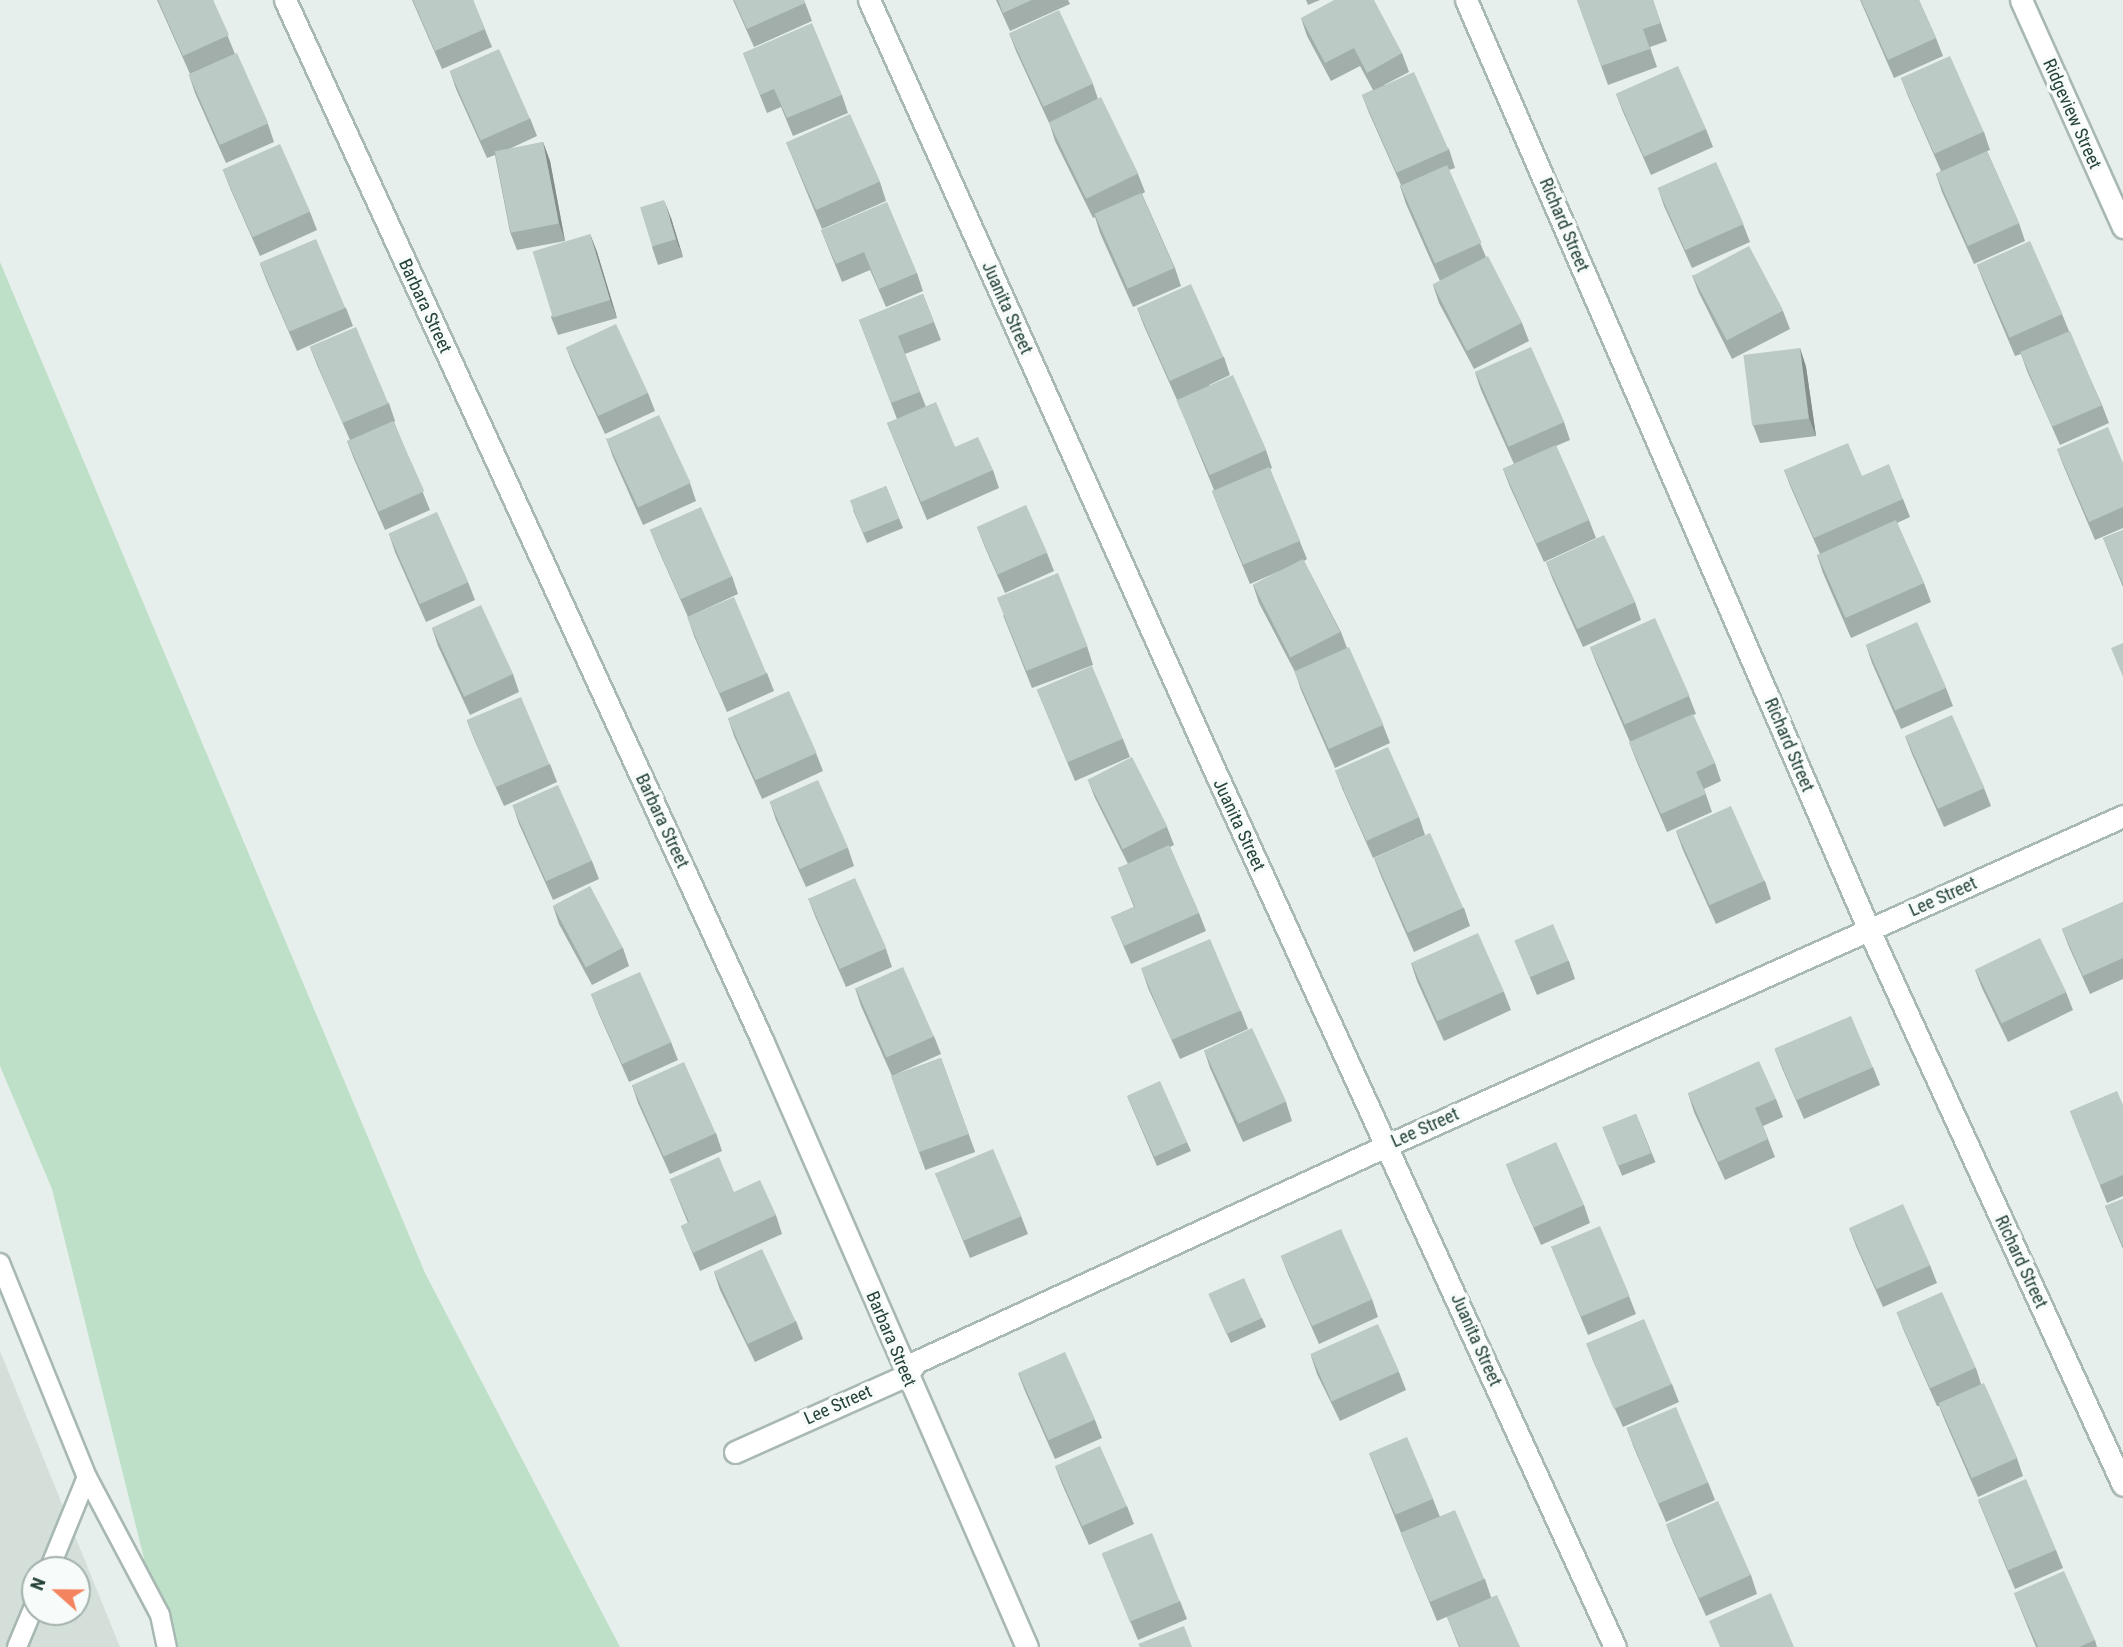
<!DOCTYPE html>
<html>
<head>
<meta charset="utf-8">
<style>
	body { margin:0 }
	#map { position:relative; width:2123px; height:1647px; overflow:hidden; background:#e6efeb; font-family:"Roboto Condensed",sans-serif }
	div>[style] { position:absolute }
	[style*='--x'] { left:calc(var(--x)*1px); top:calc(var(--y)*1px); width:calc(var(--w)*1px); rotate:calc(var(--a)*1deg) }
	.built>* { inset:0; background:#d4dfda }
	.green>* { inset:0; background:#bfe0c8 }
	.roads { filter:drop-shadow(2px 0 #a8b8b2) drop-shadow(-2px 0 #a8b8b2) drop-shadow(0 2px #a8b8b2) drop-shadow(0 -2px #a8b8b2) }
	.service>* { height:18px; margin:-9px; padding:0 9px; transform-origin:9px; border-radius:9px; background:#fff }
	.minor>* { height:21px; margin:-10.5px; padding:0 10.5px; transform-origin:10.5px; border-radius:10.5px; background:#fff }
	.tertiary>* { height:21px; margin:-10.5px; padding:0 10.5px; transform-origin:10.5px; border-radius:10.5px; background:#fff }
	.wall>* { inset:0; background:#a1aea9; transform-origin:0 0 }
	.shaded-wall>* { inset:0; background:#838d89 }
	.building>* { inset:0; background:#bbcac4; transform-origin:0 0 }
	span { translate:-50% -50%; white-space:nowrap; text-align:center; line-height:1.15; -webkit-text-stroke:7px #f7fbf9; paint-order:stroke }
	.street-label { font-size:18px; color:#24423a }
	.north { position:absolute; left:21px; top:1556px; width:70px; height:70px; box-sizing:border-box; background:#f7fbf9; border:2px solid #a3b1ad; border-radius:50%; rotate:291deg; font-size:19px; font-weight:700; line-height:28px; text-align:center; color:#24423a }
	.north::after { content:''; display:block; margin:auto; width:24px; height:32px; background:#f4845f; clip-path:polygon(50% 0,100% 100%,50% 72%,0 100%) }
</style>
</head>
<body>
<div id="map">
	<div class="built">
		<div style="clip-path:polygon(evenodd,0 1351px,120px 1647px,0 1647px,0 1351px,35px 1570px,77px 1570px,77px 1612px,35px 1612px,35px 1570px)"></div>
	</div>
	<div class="green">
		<div style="clip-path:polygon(0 262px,425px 1273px,620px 1647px,166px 1647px,52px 1189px,0 1066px)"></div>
	</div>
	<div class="roads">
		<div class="service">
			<div style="--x:0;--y:1263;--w:231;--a:67.9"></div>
			<div style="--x:87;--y:1477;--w:156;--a:62.1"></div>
			<div style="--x:160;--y:1615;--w:33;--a:78"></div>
			<div style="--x:49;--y:1570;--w:100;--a:-67.8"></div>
			<div style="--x:17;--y:1647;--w:47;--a:-67.3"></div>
		</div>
		<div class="minor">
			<div style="--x:285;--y:0;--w:1144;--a:65.36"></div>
			<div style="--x:762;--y:1040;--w:662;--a:66.42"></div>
			<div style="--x:869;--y:0;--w:841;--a:65.84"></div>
			<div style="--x:1213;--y:767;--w:967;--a:65.45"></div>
			<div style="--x:1466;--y:0;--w:1014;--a:66.57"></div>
			<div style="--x:1869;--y:930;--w:610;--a:65.41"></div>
			<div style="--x:735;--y:1452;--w:188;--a:-24.1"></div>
			<div style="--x:907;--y:1375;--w:16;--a:-55"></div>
			<div style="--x:916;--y:1362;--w:519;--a:-24.69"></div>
			<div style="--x:1388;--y:1145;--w:805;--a:-24.11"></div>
		</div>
		<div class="tertiary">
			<div style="--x:2021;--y:0;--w:249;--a:65.8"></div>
		</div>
	</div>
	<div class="wall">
		<div style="clip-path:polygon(157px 0,213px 0,235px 54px,190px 74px)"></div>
		<div style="clip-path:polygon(412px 0,473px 0,492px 47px,442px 69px)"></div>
		<div style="clip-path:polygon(733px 0,804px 0,812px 21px,754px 47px)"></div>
		<div style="clip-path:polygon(996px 0,1068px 0,1070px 4px,1010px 31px)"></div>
		<div style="clip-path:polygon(1306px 0,1320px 0,1308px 5px)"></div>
		<div style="clip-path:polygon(1577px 0,1653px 0,1667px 41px,1650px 47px,1657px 67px,1608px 85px)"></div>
		<div style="clip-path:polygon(1860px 0,1919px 0,1936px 38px,1943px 56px,1894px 78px)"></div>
		<div style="clip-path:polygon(1301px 18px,1402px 53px,1409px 72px,1384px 85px,1449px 149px,1455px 168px,1449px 170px,1486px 257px,1522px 323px,1529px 341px,1474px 369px,1439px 303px,1433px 285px,1440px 281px,1406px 204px,1400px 186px,1401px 185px,1369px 113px,1362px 95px,1373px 90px,1360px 66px,1331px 81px,1307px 36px)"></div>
		<div style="clip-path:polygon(1009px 33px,1093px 84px,1098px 99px,1138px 174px,1145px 192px,1142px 194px,1175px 268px,1181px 286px,1133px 307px,1100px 233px,1095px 217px,1093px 218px,1055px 141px,1050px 125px,1016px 51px)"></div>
		<div style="clip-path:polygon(743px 53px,842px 95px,848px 113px,793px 136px,781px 107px,767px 113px)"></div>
		<div style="clip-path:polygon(450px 71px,530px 118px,537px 136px,507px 150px,543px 142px,550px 161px,565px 241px,517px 250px,510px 232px,495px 155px,487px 158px,456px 89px)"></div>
		<div style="clip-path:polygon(189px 75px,268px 124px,274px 142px,226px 163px,195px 93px)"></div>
		<div style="clip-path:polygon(1901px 78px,1984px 132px,1990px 150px,1987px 151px,2019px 223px,2025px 241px,1974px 264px,1942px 192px,1936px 174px,1941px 171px,1908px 96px)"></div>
		<div style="clip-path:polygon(1616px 94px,1706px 129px,1713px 147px,1651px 175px,1623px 112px)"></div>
		<div style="clip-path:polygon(786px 142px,880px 182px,886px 201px,822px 229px)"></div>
		<div style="clip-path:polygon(223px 170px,310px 212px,317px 230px,260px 256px,230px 188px)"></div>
		<div style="clip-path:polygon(1658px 188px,1743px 224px,1750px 242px,1692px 268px,1664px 206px)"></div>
		<div style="clip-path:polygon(671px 218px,683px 257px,658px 265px,652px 247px)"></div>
		<div style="clip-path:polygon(821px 230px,917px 273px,923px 291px,886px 307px,870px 270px,842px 282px)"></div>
		<div style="clip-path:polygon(590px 234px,597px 252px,617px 318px,558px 335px,551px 317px)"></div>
		<div style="clip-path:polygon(260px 264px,346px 308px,353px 326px,297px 351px,267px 282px)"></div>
		<div style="clip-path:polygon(1977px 265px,2062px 314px,2069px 331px,2102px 405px,2109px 423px,2060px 445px,2027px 371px,2021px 354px,2015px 356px,1984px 283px)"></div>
		<div style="clip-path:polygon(1692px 275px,1783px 311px,1790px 329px,1732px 359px,1699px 293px)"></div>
		<div style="clip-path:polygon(923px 294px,941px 340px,905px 354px,926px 407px,955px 447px,993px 470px,999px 488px,927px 520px,887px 423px,897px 419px,859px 320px)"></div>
		<div style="clip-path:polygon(1137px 308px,1224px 357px,1230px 375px,1209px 385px,1266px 450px,1272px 468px,1270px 469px,1307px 559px,1304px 561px,1341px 632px,1347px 648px,1383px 725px,1390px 743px,1335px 768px,1301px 690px,1295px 672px,1259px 603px,1253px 585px,1282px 570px,1250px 584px,1219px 509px,1212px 491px,1214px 490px,1177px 400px,1144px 326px)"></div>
		<div style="clip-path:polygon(310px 347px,389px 403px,395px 421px,394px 422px,430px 510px,385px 530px,354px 459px,347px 441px,350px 440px,317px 365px)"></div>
		<div style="clip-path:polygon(566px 347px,648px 393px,655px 411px,605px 434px,573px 365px)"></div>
		<div style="clip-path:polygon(1800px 348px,1806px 367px,1816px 436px,1760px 443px,1753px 425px)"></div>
		<div style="clip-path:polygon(1475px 372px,1564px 422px,1570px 440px,1556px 446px,1589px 520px,1596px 538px,1544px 562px,1510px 487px,1503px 469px,1514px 464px,1481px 390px)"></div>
		<div style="clip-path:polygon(606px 438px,690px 483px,696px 501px,643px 525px,613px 457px)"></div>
		<div style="clip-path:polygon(2057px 449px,2123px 463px,2123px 528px,2095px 540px,2064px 467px)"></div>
		<div style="clip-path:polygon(1784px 470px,1903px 499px,1910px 517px,1897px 523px,1924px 583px,1931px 602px,1851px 638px,1823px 573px,1817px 555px,1820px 554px,1791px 488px)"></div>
		<div style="clip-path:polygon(886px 486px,903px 528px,867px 543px,853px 510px)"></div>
		<div style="clip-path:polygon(977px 527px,1047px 553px,1054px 571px,1005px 593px,984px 545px)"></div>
		<div style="clip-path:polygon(650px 529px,732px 576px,738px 594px,688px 617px,657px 547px)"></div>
		<div style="clip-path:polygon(2123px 530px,2123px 587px,2103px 538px)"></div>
		<div style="clip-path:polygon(389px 534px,468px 582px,475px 600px,426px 622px,395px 552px)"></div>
		<div style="clip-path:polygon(1546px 562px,1635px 602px,1641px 620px,1583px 647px,1553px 580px)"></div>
		<div style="clip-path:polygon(1003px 615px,1087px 646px,1093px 665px,1032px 688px)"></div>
		<div style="clip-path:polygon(688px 618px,767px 673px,774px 691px,727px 712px,694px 636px)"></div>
		<div style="clip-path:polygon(432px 628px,513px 674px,519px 692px,470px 715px,438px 646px)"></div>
		<div style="clip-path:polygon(1866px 645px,1946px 688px,1953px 706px,1901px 729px,1872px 663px)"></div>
		<div style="clip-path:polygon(1590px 647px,1689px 696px,1696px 714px,1693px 715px,1715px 763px,1721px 781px,1704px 789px,1712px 812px,1667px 832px,1636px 760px,1629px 742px,1630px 742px,1597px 665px)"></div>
		<div style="clip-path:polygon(1037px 690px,1123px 739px,1130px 757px,1075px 781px)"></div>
		<div style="clip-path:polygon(728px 718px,816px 753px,823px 771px,762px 799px,734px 736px)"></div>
		<div style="clip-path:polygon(467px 721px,550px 764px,557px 782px,504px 806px,474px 739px)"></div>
		<div style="clip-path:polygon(1905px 736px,1984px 788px,1991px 806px,1944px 827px,1912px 754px)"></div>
		<div style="clip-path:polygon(1335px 770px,1419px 817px,1425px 835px,1373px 858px,1342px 788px)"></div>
		<div style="clip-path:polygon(1088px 780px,1167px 827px,1174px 845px,1170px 847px,1199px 913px,1206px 931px,1131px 964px,1111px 917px,1134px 907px,1118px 868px,1128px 864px,1095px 798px)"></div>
		<div style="clip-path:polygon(770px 802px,848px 848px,854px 866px,806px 887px,776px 820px)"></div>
		<div style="clip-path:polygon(513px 806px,592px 861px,599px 879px,553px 900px,519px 824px)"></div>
		<div style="clip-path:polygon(1676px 831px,1765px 881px,1771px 899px,1716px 924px,1683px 850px)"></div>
		<div style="clip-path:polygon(1374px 858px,1464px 908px,1470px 926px,1414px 952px,1381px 876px)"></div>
		<div style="clip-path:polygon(808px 898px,886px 949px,892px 967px,846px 987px,815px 916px)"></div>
		<div style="clip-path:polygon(2123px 902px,2123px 979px,2090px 994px,2069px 947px,2062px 929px)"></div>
		<div style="clip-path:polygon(553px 906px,623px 948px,629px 966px,592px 985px,559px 924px)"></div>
		<div style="clip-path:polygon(1515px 941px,1569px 961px,1575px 979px,1537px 995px)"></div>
		<div style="clip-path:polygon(1411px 963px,1504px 992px,1511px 1010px,1444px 1041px,1417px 981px)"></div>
		<div style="clip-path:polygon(1142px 970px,1241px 1011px,1248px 1029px,1180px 1059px,1148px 988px)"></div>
		<div style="clip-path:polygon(1975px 970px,2066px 992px,2073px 1010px,2008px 1042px,1982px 988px)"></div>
		<div style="clip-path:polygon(855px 988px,934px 1036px,941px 1054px,892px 1076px,861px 1006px)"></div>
		<div style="clip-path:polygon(591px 994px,671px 1042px,678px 1060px,629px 1082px,598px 1012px)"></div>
		<div style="clip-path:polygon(1204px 1050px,1286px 1102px,1292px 1121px,1243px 1142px,1210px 1068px)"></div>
		<div style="clip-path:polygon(1775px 1050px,1873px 1067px,1880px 1085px,1804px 1119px,1782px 1068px)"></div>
		<div style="left:941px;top:1058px;width:100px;height:53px;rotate:70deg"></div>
		<div style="clip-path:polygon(632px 1085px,716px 1133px,722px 1151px,670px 1174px,638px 1103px)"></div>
		<div style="clip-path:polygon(1688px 1093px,1776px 1099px,1783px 1117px,1763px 1126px,1775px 1157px,1725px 1180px,1694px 1112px)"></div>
		<div style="clip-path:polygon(1127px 1096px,1187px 1142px,1191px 1151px,1157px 1166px)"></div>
		<div style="clip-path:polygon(2123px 1105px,2123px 1196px,2107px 1203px,2070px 1111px)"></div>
		<div style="left:1636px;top:1114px;width:52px;height:36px;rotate:68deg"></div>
		<div style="clip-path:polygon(1506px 1164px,1584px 1205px,1590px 1223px,1541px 1245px,1513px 1182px)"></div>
		<div style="clip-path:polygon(935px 1173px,1021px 1216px,1028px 1234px,970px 1258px)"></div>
		<div style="clip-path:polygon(670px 1179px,734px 1192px,776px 1215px,782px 1234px,700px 1271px,681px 1226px,688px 1223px)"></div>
		<div style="clip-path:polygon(2123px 1199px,2123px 1249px,2105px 1206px)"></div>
		<div style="clip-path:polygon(1849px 1228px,1930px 1265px,1937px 1283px,1883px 1307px,1856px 1246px)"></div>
		<div style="clip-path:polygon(1551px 1246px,1629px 1296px,1636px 1314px,1588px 1335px)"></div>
		<div style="clip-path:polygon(1281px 1256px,1372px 1299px,1378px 1317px,1319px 1344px,1288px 1274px)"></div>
		<div style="clip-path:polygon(714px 1272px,796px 1321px,803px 1339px,755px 1362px,720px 1290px)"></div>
		<div style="clip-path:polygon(1209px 1295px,1262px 1318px,1266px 1327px,1231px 1343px)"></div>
		<div style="clip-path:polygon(1897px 1313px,1976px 1368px,1981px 1384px,2017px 1458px,2023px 1476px,1978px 1497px,1945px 1421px,1939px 1406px,1937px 1406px,1904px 1331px)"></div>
		<div style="clip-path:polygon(1587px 1345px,1672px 1384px,1679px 1402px,1623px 1427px,1594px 1363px)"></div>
		<div style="clip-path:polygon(1311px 1356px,1399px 1372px,1406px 1390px,1340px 1421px,1317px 1374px)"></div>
		<div style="clip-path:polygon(1018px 1373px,1095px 1420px,1102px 1438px,1055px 1459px,1025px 1391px)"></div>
		<div style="clip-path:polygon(1627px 1429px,1708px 1482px,1715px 1500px,1666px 1522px,1634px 1448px)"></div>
		<div style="clip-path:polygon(1369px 1453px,1433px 1499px,1440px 1517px,1401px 1533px)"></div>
		<div style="clip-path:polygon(1055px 1466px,1127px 1506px,1134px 1524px,1089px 1545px,1062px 1484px)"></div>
		<div style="clip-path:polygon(1978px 1500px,2056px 1550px,2063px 1568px,2015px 1589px)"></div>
		<div style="clip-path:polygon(1666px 1524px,1751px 1575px,1757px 1594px,1706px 1616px,1673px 1542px)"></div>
		<div style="clip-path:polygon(1401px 1534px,1485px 1579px,1491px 1597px,1520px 1647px,1459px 1647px,1447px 1617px,1470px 1607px,1437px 1621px)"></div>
		<div style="clip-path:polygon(1102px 1554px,1180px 1601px,1187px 1619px,1138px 1640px)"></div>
		<div style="clip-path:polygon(2014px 1593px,2095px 1640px,2097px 1647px,2036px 1647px)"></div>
	</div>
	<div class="shaded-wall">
		<div style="clip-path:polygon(543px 142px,550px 161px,565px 241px,559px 223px)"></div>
		<div style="clip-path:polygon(664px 200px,671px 218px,683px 257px,676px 239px)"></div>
		<div style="clip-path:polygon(590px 234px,597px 252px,617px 318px,610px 300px)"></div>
		<div style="clip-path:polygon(1800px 348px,1806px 367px,1816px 436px,1809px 418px)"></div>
	</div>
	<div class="building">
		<div style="clip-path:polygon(158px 0,213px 0,229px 35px,183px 56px)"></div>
		<div style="clip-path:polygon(413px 0,473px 0,485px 29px,435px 51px)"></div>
		<div style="clip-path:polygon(734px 0,804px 0,805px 3px,747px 29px)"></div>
		<div style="clip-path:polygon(998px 0,1032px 0,1003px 13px)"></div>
		<div style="clip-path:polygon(1334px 0,1374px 0,1402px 53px,1367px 73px,1354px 48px,1325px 63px,1301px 18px)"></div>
		<div style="clip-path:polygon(1577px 0,1653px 0,1661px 23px,1643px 29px,1650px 49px,1601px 66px)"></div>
		<div style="clip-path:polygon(1861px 0,1919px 0,1936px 38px,1888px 60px)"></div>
		<div style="left:1059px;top:10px;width:81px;height:55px;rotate:65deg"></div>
		<div style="clip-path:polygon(812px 23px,842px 95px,787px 118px,774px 89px,760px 95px,743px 53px)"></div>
		<div style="left:499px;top:49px;width:76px;height:54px;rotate:66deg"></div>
		<div style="left:237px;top:53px;width:77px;height:53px;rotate:66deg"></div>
		<div style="left:1950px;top:56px;width:83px;height:54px;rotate:66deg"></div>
		<div style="left:1678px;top:66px;width:69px;height:68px;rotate:66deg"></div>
		<div style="left:1414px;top:72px;width:85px;height:57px;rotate:66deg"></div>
		<div style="left:1101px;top:97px;width:85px;height:58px;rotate:64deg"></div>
		<div style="left:850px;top:114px;width:74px;height:70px;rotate:66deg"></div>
		<div style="left:543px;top:142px;width:83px;height:49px;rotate:79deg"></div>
		<div style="left:280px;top:144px;width:74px;height:63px;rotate:66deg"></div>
		<div style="left:1987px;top:151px;width:79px;height:56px;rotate:66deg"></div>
		<div style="left:1716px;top:162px;width:68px;height:64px;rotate:66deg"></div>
		<div style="left:1447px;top:165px;width:85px;height:51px;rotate:66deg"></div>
		<div style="left:1141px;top:193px;width:82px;height:51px;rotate:66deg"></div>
		<div style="left:664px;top:200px;width:41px;height:25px;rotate:73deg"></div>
		<div style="clip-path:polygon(887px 202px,917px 273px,879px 289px,864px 252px,836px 264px,821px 230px)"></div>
		<div style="left:590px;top:234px;width:69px;height:60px;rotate:73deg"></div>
		<div style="left:316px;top:239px;width:75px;height:61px;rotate:67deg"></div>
		<div style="left:2030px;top:241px;width:80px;height:58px;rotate:66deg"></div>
		<div style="left:1749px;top:246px;width:73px;height:64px;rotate:62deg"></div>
		<div style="left:1488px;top:256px;width:75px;height:62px;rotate:63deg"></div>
		<div style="left:1191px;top:284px;width:80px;height:59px;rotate:66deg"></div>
		<div style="clip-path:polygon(923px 294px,934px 322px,898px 336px,920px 392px,891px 403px,859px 320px)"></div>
		<div style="left:616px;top:324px;width:76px;height:55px;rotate:65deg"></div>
		<div style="left:356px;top:327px;width:83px;height:50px;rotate:67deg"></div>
		<div style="left:2070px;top:331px;width:81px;height:54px;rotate:67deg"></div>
		<div style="left:1531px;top:347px;width:82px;height:61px;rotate:66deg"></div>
		<div style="left:1800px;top:348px;width:71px;height:57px;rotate:83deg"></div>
		<div style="left:1233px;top:375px;width:82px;height:62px;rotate:66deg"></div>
		<div style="clip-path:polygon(936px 402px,955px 447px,978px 437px,993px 470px,921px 502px,887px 423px)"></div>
		<div style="left:659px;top:415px;width:75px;height:58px;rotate:65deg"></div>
		<div style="left:393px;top:421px;width:77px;height:50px;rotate:66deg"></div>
		<div style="clip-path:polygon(2108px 427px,2123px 463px,2123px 507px,2089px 522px,2057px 449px)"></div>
		<div style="clip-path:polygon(1848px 443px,1862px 476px,1889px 464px,1903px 499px,1814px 538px,1784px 470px)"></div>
		<div style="left:1556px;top:445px;width:82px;height:58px;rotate:66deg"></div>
		<div style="left:1269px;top:467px;width:80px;height:62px;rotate:67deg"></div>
		<div style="left:886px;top:486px;width:35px;height:39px;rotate:68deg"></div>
		<div style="left:1026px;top:505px;width:52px;height:54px;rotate:66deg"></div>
		<div style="left:701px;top:507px;width:76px;height:56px;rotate:66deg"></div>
		<div style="left:437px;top:512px;width:77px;height:53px;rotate:66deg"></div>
		<div style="left:1896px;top:520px;width:69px;height:86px;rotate:66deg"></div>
		<div style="clip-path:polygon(2123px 530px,2123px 584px,2103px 538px)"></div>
		<div style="left:1604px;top:535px;width:74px;height:64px;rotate:65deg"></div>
		<div style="left:1303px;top:559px;width:82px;height:56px;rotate:63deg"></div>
		<div style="left:1058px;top:573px;width:79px;height:66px;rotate:68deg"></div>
		<div style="left:734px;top:597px;width:83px;height:51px;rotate:67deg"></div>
		<div style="left:481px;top:605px;width:76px;height:54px;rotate:65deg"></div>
		<div style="left:1655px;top:618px;width:85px;height:71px;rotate:66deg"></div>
		<div style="left:1917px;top:622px;width:72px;height:56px;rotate:66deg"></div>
		<div style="clip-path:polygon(2123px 643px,2123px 677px,2111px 648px)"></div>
		<div style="left:1349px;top:647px;width:85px;height:60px;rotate:66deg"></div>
		<div style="left:1092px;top:666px;width:79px;height:60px;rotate:67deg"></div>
		<div style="left:789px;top:691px;width:68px;height:67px;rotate:66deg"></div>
		<div style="left:521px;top:697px;width:73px;height:59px;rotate:67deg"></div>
		<div style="clip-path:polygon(1693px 714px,1715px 763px,1696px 772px,1706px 794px,1661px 814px,1629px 742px)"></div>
		<div style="left:1952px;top:715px;width:80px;height:51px;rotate:66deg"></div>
		<div style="left:1388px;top:747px;width:77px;height:58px;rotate:66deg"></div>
		<div style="left:1132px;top:757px;width:78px;height:50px;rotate:63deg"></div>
		<div style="left:818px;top:780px;width:74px;height:53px;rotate:66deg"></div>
		<div style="left:558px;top:785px;width:83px;height:50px;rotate:66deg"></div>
		<div style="left:1731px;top:806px;width:82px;height:60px;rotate:66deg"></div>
		<div style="left:1430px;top:833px;width:82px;height:61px;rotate:66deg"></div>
		<div style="clip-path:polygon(1169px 845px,1199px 913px,1124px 946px,1111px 917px,1135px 907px,1118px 868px)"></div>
		<div style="left:855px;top:878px;width:77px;height:51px;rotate:66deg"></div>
		<div style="left:590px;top:886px;width:70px;height:42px;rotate:62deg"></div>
		<div style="clip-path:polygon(2123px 902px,2123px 958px,2083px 976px,2062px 929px)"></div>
		<div style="left:1553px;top:924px;width:40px;height:42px;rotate:67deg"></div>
		<div style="left:1478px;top:933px;width:64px;height:73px;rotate:66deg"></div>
		<div style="left:2040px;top:938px;width:60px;height:72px;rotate:64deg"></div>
		<div style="left:1210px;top:939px;width:78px;height:75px;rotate:67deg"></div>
		<div style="left:903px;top:967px;width:76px;height:52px;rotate:66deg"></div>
		<div style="left:640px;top:972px;width:77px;height:54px;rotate:66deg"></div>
		<div style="left:1851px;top:1016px;width:56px;height:83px;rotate:67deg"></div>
		<div style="left:1252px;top:1028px;width:81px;height:53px;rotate:65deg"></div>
		<div style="left:941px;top:1058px;width:81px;height:53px;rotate:70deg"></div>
		<div style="clip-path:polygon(1759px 1061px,1776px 1099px,1755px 1108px,1768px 1139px,1718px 1162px,1688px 1093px)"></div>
		<div style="left:684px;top:1062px;width:78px;height:57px;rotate:66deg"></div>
		<div style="left:1160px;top:1081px;width:67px;height:36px;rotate:66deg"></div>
		<div style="clip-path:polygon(2117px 1091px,2123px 1105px,2123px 1175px,2100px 1185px,2070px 1111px)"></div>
		<div style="left:1636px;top:1114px;width:42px;height:36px;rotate:69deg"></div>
		<div style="left:1556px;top:1142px;width:69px;height:55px;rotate:66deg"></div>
		<div style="left:993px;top:1149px;width:73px;height:63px;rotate:67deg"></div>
		<div style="clip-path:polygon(719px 1157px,734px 1192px,760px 1180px,776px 1215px,693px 1253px,681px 1226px,689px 1222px,670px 1179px)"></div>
		<div style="clip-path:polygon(2123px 1199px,2123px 1246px,2105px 1206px)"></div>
		<div style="left:1903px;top:1204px;width:67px;height:59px;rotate:66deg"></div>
		<div style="left:1600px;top:1226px;width:76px;height:53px;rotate:67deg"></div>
		<div style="left:1341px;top:1229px;width:77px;height:66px;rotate:66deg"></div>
		<div style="left:762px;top:1249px;width:80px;height:53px;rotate:65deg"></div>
		<div style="left:1244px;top:1278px;width:44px;height:39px;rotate:66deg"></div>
		<div style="left:1942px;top:1292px;width:83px;height:50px;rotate:66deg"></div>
		<div style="left:1644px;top:1319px;width:71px;height:63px;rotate:67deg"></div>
		<div style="left:1378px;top:1324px;width:52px;height:74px;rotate:66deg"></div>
		<div style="left:1065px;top:1352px;width:74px;height:51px;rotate:66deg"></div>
		<div style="left:1984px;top:1383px;width:82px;height:50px;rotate:66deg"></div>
		<div style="left:1676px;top:1407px;width:82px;height:54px;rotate:67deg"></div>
		<div style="left:1407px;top:1437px;width:67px;height:41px;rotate:67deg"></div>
		<div style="left:1100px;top:1446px;width:66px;height:49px;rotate:66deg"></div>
		<div style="left:2026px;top:1479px;width:77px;height:52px;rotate:67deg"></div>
		<div style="left:1718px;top:1501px;width:81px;height:57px;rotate:66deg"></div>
		<div style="left:1455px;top:1510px;width:75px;height:59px;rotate:67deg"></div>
		<div style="left:1152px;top:1533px;width:74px;height:54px;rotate:68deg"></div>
		<div style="clip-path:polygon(2064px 1571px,2095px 1640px,2079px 1647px,2038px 1647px,2014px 1593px)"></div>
		<div style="clip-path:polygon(1771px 1593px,1794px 1647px,1720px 1647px,1709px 1621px)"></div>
		<div style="clip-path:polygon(1497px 1595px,1520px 1647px,1460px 1647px,1447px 1617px)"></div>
		<div style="clip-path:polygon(1184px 1626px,1192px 1647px,1140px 1647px,1138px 1644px)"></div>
	</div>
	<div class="street-label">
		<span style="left:2072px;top:114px;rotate:66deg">Ridgeview Street</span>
		<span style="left:1564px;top:225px;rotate:67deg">Richard Street</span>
		<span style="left:425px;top:306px;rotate:65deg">Barbara Street</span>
		<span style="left:1007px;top:308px;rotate:66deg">Juanita Street</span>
		<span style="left:1789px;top:745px;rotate:67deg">Richard Street</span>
		<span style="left:662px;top:821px;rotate:65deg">Barbara Street</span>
		<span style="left:1239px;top:825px;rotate:65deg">Juanita Street</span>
		<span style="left:1943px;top:897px;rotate:-24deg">Lee Street</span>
		<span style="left:1425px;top:1128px;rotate:-24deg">Lee Street</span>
		<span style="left:2021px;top:1262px;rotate:65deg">Richard Street</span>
		<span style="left:891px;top:1339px;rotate:67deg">Barbara Street</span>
		<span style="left:1476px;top:1340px;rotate:66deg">Juanita Street</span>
		<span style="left:838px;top:1405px;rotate:-24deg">Lee Street</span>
	</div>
	<div class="north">N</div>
</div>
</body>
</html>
